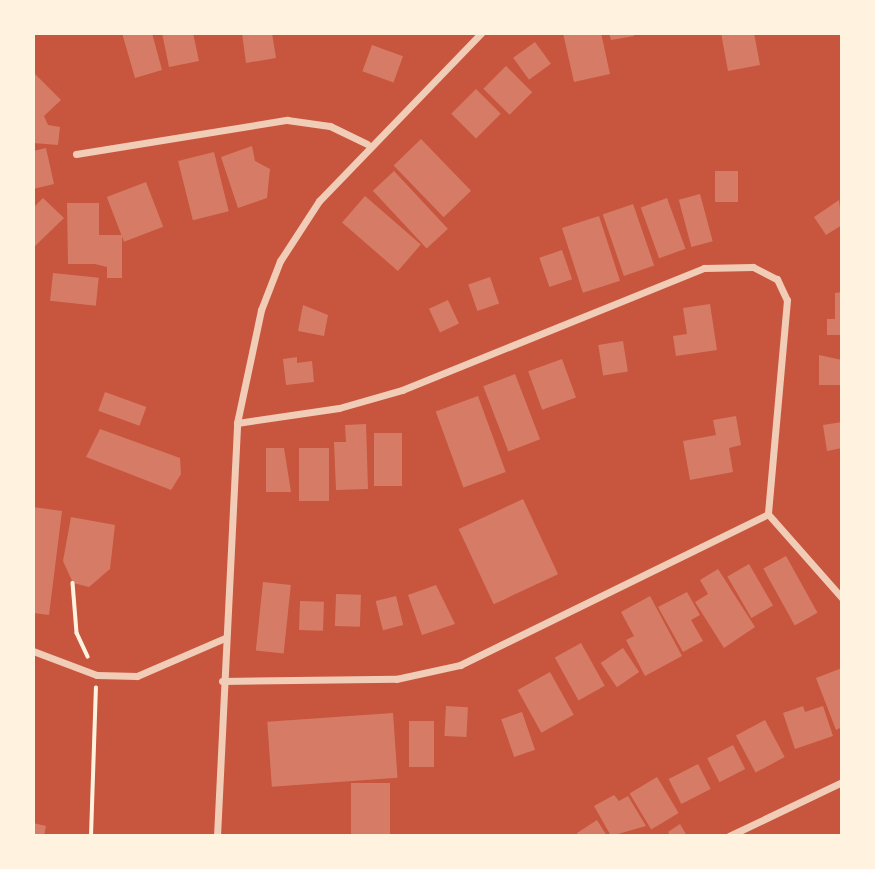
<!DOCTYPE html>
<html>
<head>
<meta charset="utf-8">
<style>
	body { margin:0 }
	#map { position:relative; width:875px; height:869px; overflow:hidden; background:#c8553d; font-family:"Exo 2",sans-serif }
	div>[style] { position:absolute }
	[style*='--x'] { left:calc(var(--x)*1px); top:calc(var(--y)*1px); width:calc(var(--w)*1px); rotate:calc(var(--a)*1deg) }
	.building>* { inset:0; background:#d67c66; transform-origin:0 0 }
	.path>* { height:3.5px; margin:-1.75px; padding:0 1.75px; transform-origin:1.75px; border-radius:1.75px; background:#fff3e0 }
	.minor>* { height:7px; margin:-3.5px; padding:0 3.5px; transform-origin:3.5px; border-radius:3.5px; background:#f1ccb7 }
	span { translate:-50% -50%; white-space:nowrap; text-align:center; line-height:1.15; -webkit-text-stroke:5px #fff3e0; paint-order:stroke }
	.frame { position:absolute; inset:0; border:35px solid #fff3e0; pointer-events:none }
</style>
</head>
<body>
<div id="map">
	<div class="building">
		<div style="clip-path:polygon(122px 33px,152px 33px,162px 70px,135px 78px)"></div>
		<div style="clip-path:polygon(162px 33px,193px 33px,199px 61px,169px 67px)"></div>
		<div style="clip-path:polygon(242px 33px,272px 33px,276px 58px,246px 63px)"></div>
		<div style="clip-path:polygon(563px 33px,601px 33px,610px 74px,574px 82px)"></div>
		<div style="clip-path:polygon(609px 33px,633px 33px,634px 36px,611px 40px)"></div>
		<div style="clip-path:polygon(721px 33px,754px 33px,760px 65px,728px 71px)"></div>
		<div style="left:535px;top:42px;width:27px;height:27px;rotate:54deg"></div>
		<div style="left:372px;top:45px;width:33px;height:28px;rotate:20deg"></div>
		<div style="left:506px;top:66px;width:37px;height:32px;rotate:45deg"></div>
		<div style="clip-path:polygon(33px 72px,61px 100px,44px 116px,48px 125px,60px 127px,58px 145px,33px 143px)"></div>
		<div style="left:476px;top:89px;width:35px;height:35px;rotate:45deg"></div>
		<div style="left:421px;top:139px;width:72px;height:38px;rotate:46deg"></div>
		<div style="clip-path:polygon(252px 146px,255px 161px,270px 169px,267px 198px,238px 208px,221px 157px)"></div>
		<div style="clip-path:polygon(46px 148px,54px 184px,33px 189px,33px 151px)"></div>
		<div style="left:214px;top:152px;width:61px;height:37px;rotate:76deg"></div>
		<div style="left:394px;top:171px;width:79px;height:29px;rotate:47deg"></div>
		<div style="left:715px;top:171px;width:23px;height:31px"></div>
		<div style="left:146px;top:182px;width:48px;height:42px;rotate:69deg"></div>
		<div style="left:700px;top:194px;width:49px;height:22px;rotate:75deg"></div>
		<div style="left:365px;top:196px;width:74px;height:35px;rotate:41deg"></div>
		<div style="clip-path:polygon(43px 198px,64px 218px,33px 248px,33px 208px)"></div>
		<div style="left:667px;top:198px;width:54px;height:28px;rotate:70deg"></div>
		<div style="clip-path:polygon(839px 200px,842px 225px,826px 235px,814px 217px)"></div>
		<div style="clip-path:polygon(67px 203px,99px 203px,99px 235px,122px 235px,122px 278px,107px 278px,107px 267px,95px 264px,68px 264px)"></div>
		<div style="left:633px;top:204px;width:65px;height:32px;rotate:71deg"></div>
		<div style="left:599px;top:216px;width:68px;height:39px;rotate:72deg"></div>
		<div style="left:562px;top:250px;width:31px;height:24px;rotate:71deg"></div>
		<div style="left:53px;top:273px;width:46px;height:28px;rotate:6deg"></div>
		<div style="left:490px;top:277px;width:28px;height:23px;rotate:71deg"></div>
		<div style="clip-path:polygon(842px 292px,842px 335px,827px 335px,827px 319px,835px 319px,835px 293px)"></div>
		<div style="left:448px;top:300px;width:26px;height:21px;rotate:65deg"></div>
		<div style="clip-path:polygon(710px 304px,717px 350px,676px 356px,673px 336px,687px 334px,683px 308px)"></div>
		<div style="clip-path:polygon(303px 305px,328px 315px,324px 336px,298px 331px)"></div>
		<div style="left:623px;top:341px;width:31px;height:25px;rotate:81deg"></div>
		<div style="clip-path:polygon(819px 355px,842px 360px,842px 385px,819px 385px)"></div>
		<div style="clip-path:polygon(297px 357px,297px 363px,312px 361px,314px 382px,286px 385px,283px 359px)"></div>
		<div style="left:562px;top:359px;width:41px;height:36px;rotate:70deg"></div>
		<div style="left:515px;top:374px;width:70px;height:34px;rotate:69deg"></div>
		<div style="left:105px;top:392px;width:44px;height:20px;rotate:20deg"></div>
		<div style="left:478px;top:396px;width:81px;height:45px;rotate:70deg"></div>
		<div style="clip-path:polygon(736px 416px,741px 445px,729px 448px,733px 472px,690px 480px,683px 441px,716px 435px,713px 420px)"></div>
		<div style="clip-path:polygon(842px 422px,842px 448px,827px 451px,823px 425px)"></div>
		<div style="clip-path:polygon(366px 424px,368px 489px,336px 490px,334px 442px,346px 442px,345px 425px)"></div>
		<div style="clip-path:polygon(100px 429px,180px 458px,181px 474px,171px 490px,86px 457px)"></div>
		<div style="left:374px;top:433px;width:28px;height:53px"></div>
		<div style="clip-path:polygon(266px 448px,284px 448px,291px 492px,266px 492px)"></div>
		<div style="left:299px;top:448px;width:30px;height:53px"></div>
		<div style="left:523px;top:499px;width:83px;height:71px;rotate:65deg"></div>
		<div style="clip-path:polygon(33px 507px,62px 511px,49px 615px,33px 613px)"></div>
		<div style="clip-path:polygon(71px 517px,115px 525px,110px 569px,89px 587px,73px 583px,63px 561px)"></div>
		<div style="left:786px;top:556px;width:65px;height:26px;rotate:61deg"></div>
		<div style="left:749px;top:564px;width:48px;height:25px;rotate:60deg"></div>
		<div style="clip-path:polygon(718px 569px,755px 627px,724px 648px,695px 602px,708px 594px,700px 580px)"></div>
		<div style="left:263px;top:582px;width:28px;height:69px;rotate:6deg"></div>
		<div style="clip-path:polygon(436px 585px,455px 624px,422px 635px,408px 595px)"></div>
		<div style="clip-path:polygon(687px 592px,700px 615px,691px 620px,703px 641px,683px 652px,658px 607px)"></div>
		<div style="left:336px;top:594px;width:25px;height:32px;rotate:2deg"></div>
		<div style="left:396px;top:596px;width:30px;height:21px;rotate:76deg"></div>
		<div style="clip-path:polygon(650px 596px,682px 656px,645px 676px,626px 640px,634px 636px,621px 612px)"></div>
		<div style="left:300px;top:601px;width:24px;height:29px;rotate:2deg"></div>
		<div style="left:581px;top:643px;width:49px;height:30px;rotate:61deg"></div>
		<div style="left:623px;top:648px;width:29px;height:27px;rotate:56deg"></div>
		<div style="clip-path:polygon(842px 668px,842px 727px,836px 730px,816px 678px)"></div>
		<div style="left:550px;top:672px;width:49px;height:37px;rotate:61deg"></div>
		<div style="left:446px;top:706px;width:22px;height:30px;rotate:3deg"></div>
		<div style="clip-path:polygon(803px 706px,805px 712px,823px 706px,833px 736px,795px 749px,783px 713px)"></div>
		<div style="left:522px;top:712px;width:40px;height:22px;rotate:71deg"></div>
		<div style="left:393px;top:713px;width:65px;height:126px;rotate:86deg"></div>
		<div style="left:765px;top:720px;width:42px;height:33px;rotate:62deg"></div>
		<div style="left:409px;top:721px;width:25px;height:46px"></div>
		<div style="left:733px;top:745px;width:27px;height:29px;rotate:63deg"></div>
		<div style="left:698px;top:764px;width:28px;height:33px;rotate:63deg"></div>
		<div style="left:657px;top:777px;width:42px;height:32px;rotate:59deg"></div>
		<div style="left:351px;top:783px;width:39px;height:53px"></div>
		<div style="clip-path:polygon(614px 795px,619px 801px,628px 796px,646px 826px,611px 836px,594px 806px)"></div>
		<div style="clip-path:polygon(597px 820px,607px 836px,579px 836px,577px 833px)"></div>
		<div style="clip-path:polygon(33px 823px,46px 826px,44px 836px,33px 836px)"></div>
		<div style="clip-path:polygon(680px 824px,687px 836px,670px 836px,668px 832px)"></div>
	</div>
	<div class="path">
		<div style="--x:73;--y:583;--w:50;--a:85.4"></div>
		<div style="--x:77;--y:633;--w:26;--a:65"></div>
		<div style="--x:91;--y:836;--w:148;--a:-88.1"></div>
	</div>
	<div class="minor">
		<div style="--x:76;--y:154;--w:214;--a:-9.2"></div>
		<div style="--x:287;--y:120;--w:43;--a:7.9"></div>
		<div style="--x:330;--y:126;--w:41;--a:25.9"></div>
		<div style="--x:237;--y:423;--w:103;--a:-8.4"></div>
		<div style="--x:339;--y:408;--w:66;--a:-15.9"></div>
		<div style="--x:402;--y:390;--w:326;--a:-22"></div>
		<div style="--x:704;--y:268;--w:49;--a:-1.2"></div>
		<div style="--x:753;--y:267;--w:27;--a:27"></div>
		<div style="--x:777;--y:279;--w:23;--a:65"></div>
		<div style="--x:787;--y:300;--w:215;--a:95.1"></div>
		<div style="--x:768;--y:514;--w:112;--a:48.6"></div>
		<div style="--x:33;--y:651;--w:68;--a:20.6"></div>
		<div style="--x:97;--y:675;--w:40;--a:1.4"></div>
		<div style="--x:137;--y:676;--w:96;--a:-23.4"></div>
		<div style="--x:222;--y:681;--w:174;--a:-0.7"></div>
		<div style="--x:396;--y:679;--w:66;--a:-12.3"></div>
		<div style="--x:460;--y:665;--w:343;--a:-26.1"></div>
		<div style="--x:217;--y:836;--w:413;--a:-87.2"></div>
		<div style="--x:237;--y:423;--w:116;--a:-78"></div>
		<div style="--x:261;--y:310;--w:53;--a:-68.8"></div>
		<div style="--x:280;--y:261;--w:72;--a:-57"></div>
		<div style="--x:319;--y:201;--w:233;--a:-46"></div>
		<div style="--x:729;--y:836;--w:125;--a:-25.5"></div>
	</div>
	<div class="frame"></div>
</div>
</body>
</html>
